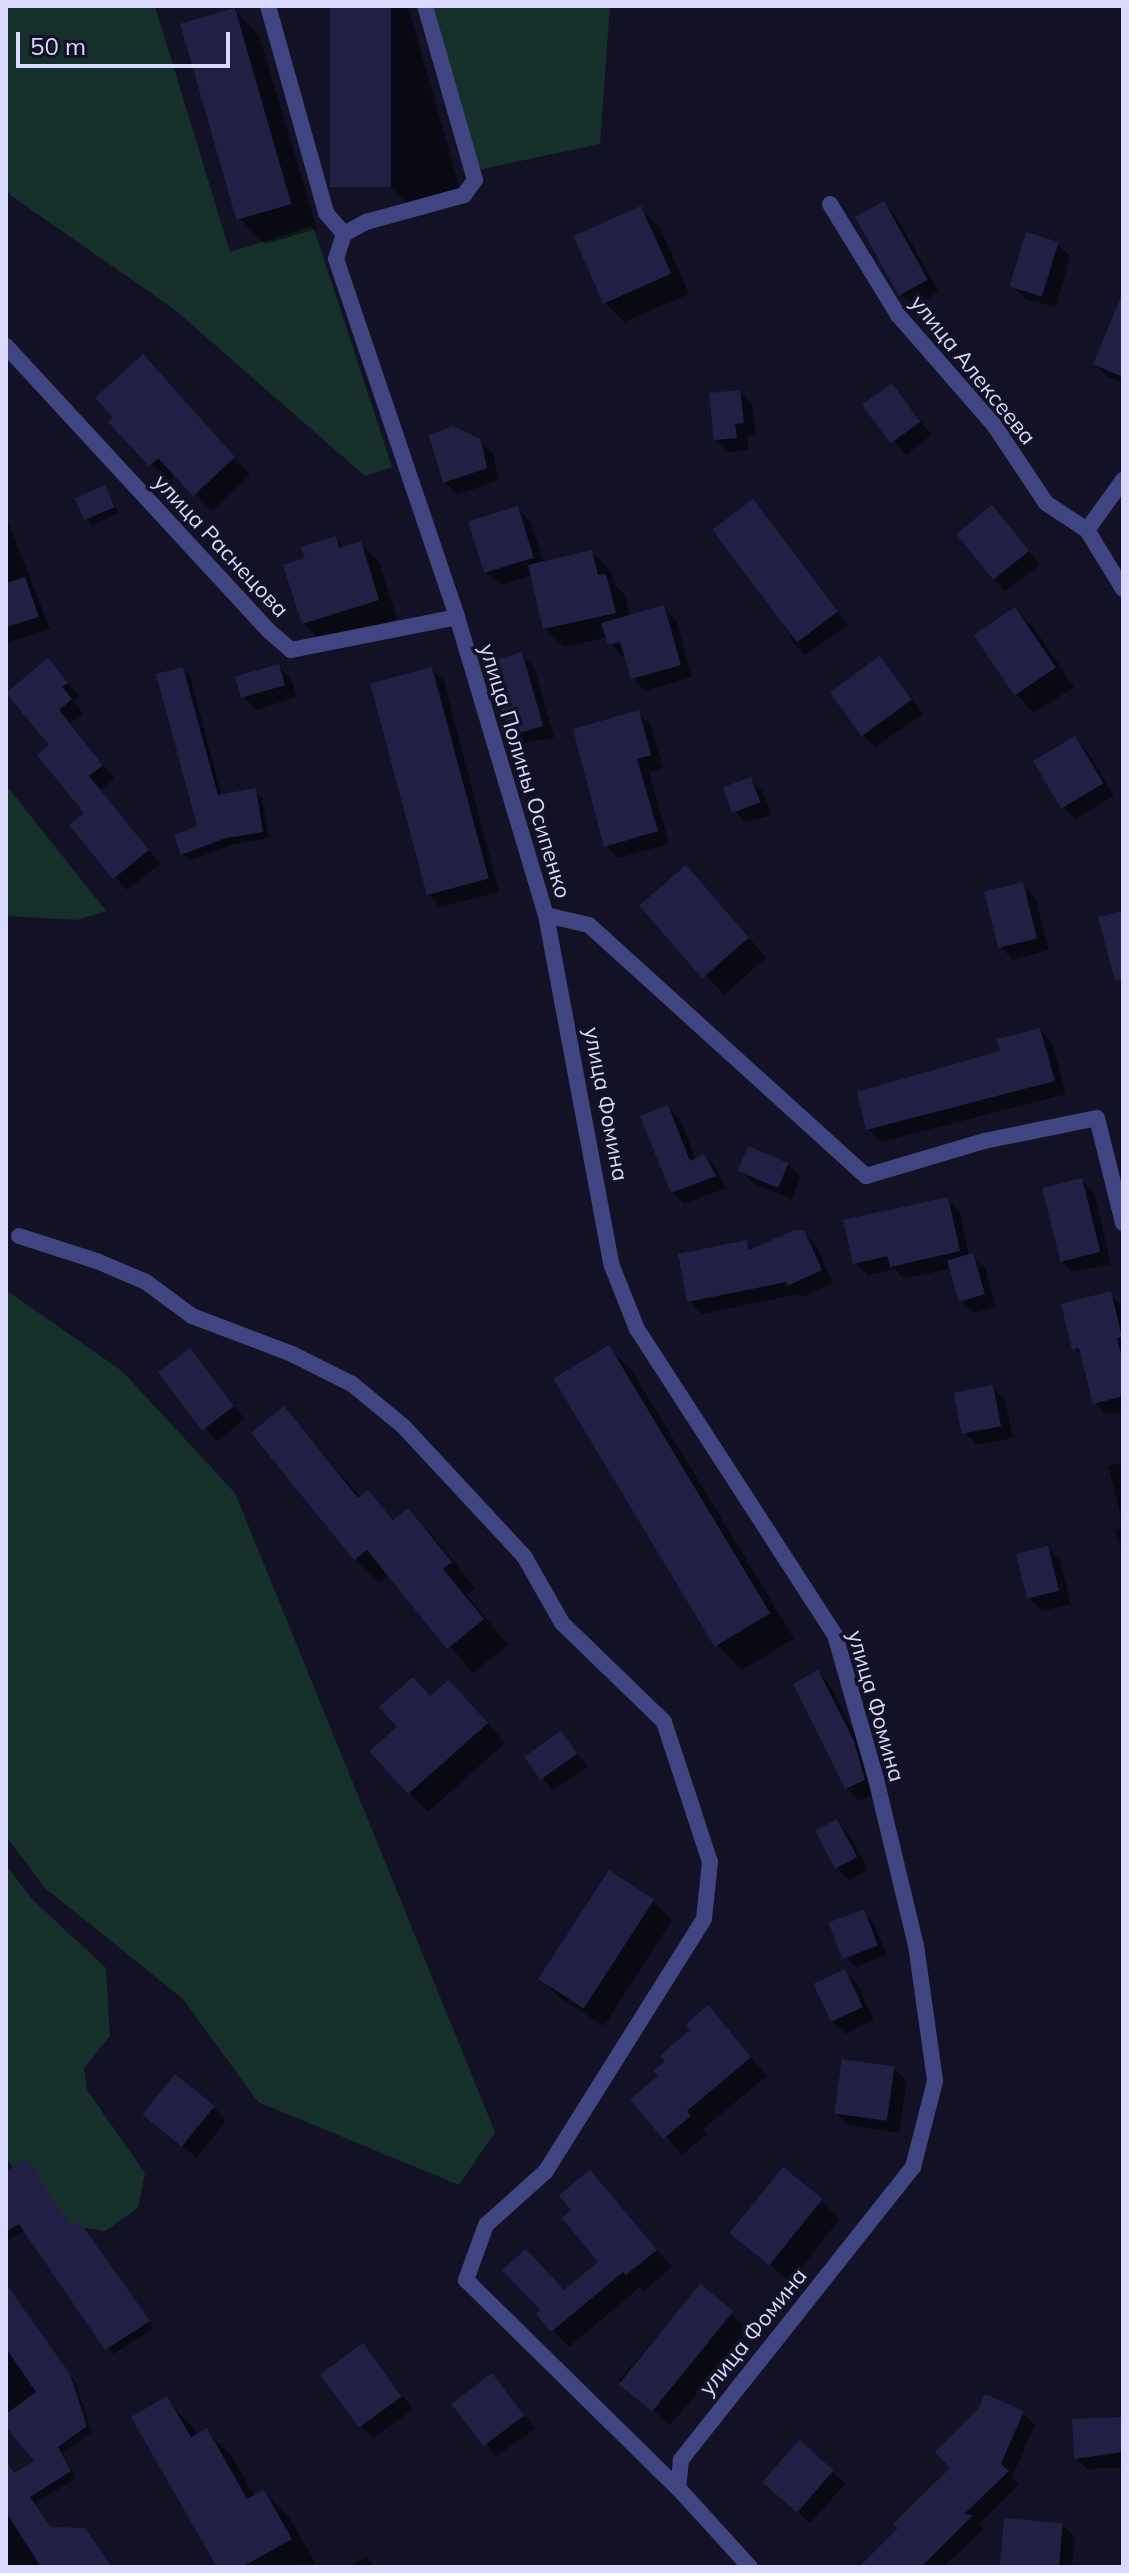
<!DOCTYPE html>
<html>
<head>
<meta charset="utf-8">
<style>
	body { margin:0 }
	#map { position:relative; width:1129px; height:2573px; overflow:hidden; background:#121126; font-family:Mulish,sans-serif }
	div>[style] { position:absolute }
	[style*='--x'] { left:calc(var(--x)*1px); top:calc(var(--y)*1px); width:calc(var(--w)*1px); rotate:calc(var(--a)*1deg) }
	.green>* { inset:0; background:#152f2b }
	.shadow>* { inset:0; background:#0007; transform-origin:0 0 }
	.building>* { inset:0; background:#221f45; transform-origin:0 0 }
	.minor>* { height:16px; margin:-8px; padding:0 8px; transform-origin:8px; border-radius:8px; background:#404581 }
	span { translate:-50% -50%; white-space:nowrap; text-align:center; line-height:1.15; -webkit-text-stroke:7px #121126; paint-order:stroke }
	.street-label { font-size:22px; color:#d9d9fc }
	.frame { position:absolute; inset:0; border:8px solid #d9d9fc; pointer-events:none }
	.scale { position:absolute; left:16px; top:32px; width:214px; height:36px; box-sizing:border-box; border:4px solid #d9d9fc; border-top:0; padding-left:10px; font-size:24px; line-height:28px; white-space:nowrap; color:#d9d9fc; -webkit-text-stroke:6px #121126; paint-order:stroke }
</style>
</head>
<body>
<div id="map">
	<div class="green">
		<div style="clip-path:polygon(6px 6px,155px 6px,230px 252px,313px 226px,392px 467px,365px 476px,174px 309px,10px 195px,6px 184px)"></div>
		<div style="clip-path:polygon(434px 6px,610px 6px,600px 144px,478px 170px)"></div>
		<div style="clip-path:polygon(6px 785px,106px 911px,77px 920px,6px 916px)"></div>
		<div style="clip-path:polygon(6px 1290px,122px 1371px,235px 1493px,495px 2132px,459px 2185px,258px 2102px,183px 1999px,45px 1888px,6px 1836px)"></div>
		<div style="clip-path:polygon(6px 1865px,32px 1899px,106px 1968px,110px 2036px,84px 2068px,87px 2090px,145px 2173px,138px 2208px,105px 2231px,66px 2225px,6px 2159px)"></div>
	</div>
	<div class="shadow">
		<div style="clip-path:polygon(332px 6px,408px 6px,460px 189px,407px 204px,382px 179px)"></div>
		<div style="clip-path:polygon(234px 10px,259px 35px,317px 229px,265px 244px,240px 219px)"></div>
		<div style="clip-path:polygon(883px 204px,896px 216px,939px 292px,914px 306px,901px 294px)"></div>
		<div style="clip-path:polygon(641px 209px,660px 228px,689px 294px,624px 322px,605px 303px)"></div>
		<div style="clip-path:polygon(1057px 244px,1070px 256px,1056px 307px,1025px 299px,1013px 286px)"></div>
		<div style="clip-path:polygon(1123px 340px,1123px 383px,1108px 377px,1095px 364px)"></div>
		<div style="clip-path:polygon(160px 373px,250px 475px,212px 511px,176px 474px,168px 482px,111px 422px)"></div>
		<div style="left:891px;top:385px;width:64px;height:32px;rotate:51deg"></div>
		<div style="clip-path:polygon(740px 392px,752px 404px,756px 435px,747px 436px,748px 450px,729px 452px,716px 439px)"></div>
		<div style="clip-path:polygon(480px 441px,493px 454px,499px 480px,457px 495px,445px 482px)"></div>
		<div style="clip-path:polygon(105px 487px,119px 513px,92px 525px,86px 519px)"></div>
		<div style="clip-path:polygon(752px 501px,848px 625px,805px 655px,793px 643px)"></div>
		<div style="clip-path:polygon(992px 507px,1040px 565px,1005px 591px,993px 579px)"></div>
		<div style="clip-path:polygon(517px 508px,530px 521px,544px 563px,592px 552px,611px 571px,614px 583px,625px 595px,630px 617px,663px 608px,676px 620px,692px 677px,645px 691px,633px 678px,626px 656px,622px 657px,608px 637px,564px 647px,544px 628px,532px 575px,500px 585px,487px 573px)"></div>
		<div style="clip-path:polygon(6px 517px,50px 629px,6px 643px)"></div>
		<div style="clip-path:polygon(335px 538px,344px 548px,360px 543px,379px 562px,397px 619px,322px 642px,303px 623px,307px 559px)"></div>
		<div style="clip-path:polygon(1015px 609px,1034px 628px,1074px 687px,1034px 713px,1016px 694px,976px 635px)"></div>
		<div style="clip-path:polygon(521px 654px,534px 667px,554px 738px,525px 743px,512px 731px)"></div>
		<div style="clip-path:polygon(880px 658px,923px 714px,875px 747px,862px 735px)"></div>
		<div style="clip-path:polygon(48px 661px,79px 696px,73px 701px,83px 713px,70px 723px,114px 778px,100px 790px,160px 864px,127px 890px,115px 877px,51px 746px)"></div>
		<div style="clip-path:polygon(278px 666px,291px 679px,297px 697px,256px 710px,244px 697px)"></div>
		<div style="clip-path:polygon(183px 669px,190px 676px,222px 797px,255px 791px,262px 798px,269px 838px,234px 844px,190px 861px,183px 854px,177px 836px,199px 828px)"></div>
		<div style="clip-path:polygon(432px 669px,444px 681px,499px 892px,440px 907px,428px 894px)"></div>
		<div style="clip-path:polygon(638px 713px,651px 725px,663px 768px,649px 772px,669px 844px,618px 858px,606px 846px)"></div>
		<div style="clip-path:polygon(1075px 739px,1087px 751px,1114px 796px,1075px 819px,1063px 806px)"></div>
		<div style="clip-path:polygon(751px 780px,763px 792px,771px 815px,745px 822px,733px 809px)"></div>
		<div style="left:686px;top:868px;width:120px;height:57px;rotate:48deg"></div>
		<div style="clip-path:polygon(1022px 884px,1035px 897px,1049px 950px,1013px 960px,1001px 947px)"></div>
		<div style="clip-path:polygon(1040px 1030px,1052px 1043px,1066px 1094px,881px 1142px,868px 1129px,927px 1076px,926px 1072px,1002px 1052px)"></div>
		<div style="clip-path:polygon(668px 1107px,680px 1119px,696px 1160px,704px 1156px,716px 1168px,726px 1188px,684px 1204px,672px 1192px)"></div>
		<div style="clip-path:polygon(788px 1165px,801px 1177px,792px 1199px,754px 1184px,741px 1171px)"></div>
		<div style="clip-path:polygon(1081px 1180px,1094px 1193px,1111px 1264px,1072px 1272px,1059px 1259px)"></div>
		<div style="clip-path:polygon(947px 1199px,960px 1212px,969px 1256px,985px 1268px,996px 1307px,974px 1313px,961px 1300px,952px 1268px,904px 1279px,895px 1269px,868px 1275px,855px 1263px)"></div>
		<div style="clip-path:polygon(803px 1232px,816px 1245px,833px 1283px,802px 1297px,798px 1294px,702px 1314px,689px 1301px,747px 1242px,754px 1250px)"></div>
		<div style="clip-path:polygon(1110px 1294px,1123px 1307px,1123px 1412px,1107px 1415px,1095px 1403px,1084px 1358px,1074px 1348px)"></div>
		<div style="clip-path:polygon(608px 1347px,633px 1372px,794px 1639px,742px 1670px,717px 1645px)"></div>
		<div style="left:189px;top:1350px;width:89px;height:36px;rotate:51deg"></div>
		<div style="clip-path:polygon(992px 1387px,1005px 1400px,1013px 1438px,977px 1445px,965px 1433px)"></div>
		<div style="clip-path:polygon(284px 1409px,361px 1498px,368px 1493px,395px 1521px,408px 1511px,433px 1536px,475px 1588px,467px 1595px,508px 1645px,473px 1673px,390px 1575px,380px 1583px,355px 1558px)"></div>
		<div style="clip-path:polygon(1123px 1462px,1123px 1526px,1108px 1466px)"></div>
		<div style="clip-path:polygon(1123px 1528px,1123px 1558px,1115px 1530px)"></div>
		<div style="clip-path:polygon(1047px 1548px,1060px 1560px,1071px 1604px,1042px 1611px,1029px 1598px)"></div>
		<div style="clip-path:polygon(818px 1672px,830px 1685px,866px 1756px,876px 1793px,859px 1801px,847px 1788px)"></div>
		<div style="clip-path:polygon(431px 1698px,468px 1701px,505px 1743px,428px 1812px,409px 1793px)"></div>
		<div style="clip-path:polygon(561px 1734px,588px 1767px,552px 1790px,526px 1756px)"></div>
		<div style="clip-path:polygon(837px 1822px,849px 1834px,868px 1870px,849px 1880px,837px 1868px)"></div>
		<div style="clip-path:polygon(653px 1901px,672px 1920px,604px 2026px,560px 1998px,541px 1979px)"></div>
		<div style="clip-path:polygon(863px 1912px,873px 1922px,887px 1955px,856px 1967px,846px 1957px)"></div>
		<div style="clip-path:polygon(845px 1972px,857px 1984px,874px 2020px,845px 2034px,832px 2021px,815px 1985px)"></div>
		<div style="clip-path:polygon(708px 2008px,767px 2076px,703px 2129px,707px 2134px,682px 2155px,633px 2099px,660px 2076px)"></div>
		<div style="clip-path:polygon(894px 2068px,907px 2081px,899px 2133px,849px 2125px,836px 2113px)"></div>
		<div style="clip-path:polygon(214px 2107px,226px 2120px,197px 2158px,145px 2115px)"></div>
		<div style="clip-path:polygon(26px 2161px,72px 2228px,85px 2229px,154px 2328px,113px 2354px,25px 2230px,6px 2242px,6px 2174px)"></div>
		<div style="clip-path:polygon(590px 2173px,672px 2267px,644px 2291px,640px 2287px,569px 2347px,553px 2330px,601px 2262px,574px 2210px)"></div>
		<div style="clip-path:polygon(821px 2200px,840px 2219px,790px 2282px,733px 2232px)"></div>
		<div style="clip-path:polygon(6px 2285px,75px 2382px,92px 2432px,62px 2453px,76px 2478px,35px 2503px,52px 2529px,85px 2530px,112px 2567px,6px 2567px,6px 2481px,37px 2461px,11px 2430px,6px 2434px)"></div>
		<div style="left:700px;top:2287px;width:68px;height:124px;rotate:41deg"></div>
		<div style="clip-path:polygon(363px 2346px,413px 2409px,373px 2438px,360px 2426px)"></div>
		<div style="clip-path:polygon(167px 2399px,199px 2435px,206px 2431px,231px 2455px,255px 2497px,264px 2492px,289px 2517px,316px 2564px,219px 2567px)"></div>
		<div style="clip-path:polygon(1022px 2412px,1035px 2425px,1012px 2477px,1019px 2484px,979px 2524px,984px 2529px,943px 2567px,864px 2567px)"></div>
		<div style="left:526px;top:2416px;width:16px;height:48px;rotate:55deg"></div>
		<div style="clip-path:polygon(1123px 2419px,1123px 2467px,1087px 2469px,1076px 2458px)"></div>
		<div style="clip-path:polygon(832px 2471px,845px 2484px,810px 2523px,778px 2494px)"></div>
		<div style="clip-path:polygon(1062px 2525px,1075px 2537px,1072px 2567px,1001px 2567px)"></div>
		<div style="clip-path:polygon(366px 2557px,375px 2567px,349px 2567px)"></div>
	</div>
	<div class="building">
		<div style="left:330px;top:6px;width:61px;height:181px"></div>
		<div style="left:235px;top:8px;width:204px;height:57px;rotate:74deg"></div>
		<div style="left:884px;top:201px;width:90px;height:33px;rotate:61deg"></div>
		<div style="left:641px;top:206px;width:74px;height:74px;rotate:66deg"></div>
		<div style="left:1026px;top:232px;width:34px;height:57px;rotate:17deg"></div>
		<div style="clip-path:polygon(1123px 292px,1123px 377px,1093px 364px)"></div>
		<div style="clip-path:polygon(143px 354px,235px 457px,193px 496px,158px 458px,149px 466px,108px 422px,113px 417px,95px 398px)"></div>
		<div style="left:892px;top:383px;width:48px;height:37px;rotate:54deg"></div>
		<div style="clip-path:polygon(740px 390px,744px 423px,735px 424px,737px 438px,714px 440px,709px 393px)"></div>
		<div style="clip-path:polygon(453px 426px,481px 439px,487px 468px,443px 483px,429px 435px)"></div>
		<div style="left:105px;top:485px;width:24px;height:33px;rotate:66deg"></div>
		<div style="left:753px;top:499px;width:141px;height:51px;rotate:53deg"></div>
		<div style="left:992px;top:505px;width:59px;height:46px;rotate:51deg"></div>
		<div style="left:518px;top:506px;width:54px;height:52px;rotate:73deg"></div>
		<div style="clip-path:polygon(336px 536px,339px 548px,361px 541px,379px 600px,302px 624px,283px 565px,305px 558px,301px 547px)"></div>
		<div style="clip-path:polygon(592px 550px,598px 575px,606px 574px,616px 613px,543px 629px,528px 565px)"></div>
		<div style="clip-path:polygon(25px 577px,39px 617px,6px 627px,6px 583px)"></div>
		<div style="clip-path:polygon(664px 605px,681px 665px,631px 679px,620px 642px,608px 645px,601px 623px)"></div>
		<div style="left:1015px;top:607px;width:73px;height:50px;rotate:56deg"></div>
		<div style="left:522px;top:652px;width:77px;height:35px;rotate:74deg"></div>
		<div style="left:880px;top:656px;width:54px;height:62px;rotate:54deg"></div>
		<div style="clip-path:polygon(48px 658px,68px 683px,62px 687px,72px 699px,59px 710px,103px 765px,89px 776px,149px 850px,113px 879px,69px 825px,84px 813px,37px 755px,49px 745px,6px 693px)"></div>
		<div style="left:279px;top:664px;width:22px;height:46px;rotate:74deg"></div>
		<div style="clip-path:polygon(183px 667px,218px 795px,256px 788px,263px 832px,226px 838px,181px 855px,174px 835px,197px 826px,156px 674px)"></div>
		<div style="left:432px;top:667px;width:219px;height:64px;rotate:75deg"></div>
		<div style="clip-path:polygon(639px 710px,651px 755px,637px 759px,658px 831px,604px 847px,573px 729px)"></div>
		<div style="left:1075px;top:736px;width:55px;height:49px;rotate:59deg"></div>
		<div style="left:751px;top:777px;width:27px;height:30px;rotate:70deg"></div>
		<div style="left:686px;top:865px;width:96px;height:62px;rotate:49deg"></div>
		<div style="left:1023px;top:882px;width:58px;height:40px;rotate:76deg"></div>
		<div style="clip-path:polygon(1123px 911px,1123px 980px,1115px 981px,1098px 917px)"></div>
		<div style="clip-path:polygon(1040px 1028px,1055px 1081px,866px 1130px,857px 1092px,1000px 1051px,997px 1039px)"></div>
		<div style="clip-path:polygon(668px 1105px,690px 1161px,704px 1154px,716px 1176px,671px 1193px,640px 1116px)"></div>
		<div style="left:748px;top:1146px;width:44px;height:27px;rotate:23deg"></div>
		<div style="left:1082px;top:1178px;width:76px;height:41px;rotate:76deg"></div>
		<div style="clip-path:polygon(948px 1197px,960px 1251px,890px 1267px,887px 1256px,853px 1264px,843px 1220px)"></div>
		<div style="clip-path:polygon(795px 1230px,804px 1230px,822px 1270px,787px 1286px,786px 1282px,687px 1302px,678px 1254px,747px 1240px,749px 1250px)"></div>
		<div style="left:973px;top:1253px;width:43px;height:27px;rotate:74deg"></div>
		<div style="clip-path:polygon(1111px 1291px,1122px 1337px,1117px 1338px,1123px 1363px,1123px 1396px,1093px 1404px,1079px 1348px,1072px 1349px,1061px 1304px)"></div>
		<div style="left:609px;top:1345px;width:313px;height:65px;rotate:59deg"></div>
		<div style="left:190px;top:1348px;width:73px;height:40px;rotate:53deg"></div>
		<div style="left:993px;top:1385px;width:42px;height:40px;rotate:79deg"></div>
		<div style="clip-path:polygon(284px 1406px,358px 1498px,368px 1490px,393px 1520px,408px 1508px,452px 1562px,443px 1569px,484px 1619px,447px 1649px,367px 1550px,354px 1560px,251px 1433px)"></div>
		<div style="left:1048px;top:1546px;width:46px;height:33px;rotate:76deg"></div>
		<div style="clip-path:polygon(818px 1670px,854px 1741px,865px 1780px,845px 1789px,793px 1684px)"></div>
		<div style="clip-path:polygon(413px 1677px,430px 1696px,449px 1680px,488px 1723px,408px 1794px,369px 1751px,397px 1727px,379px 1707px)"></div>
		<div style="left:561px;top:1731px;width:28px;height:45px;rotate:55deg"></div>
		<div style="left:837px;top:1819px;width:43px;height:25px;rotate:62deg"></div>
		<div style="left:609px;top:1870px;width:54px;height:130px;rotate:33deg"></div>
		<div style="left:864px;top:1909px;width:39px;height:38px;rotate:69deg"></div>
		<div style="left:845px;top:1969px;width:42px;height:35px;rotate:65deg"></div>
		<div style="clip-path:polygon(708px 2005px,751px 2057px,687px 2111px,691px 2116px,663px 2139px,630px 2099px,658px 2076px,654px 2071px,665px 2061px,660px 2056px,690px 2030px,686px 2024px)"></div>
		<div style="left:842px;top:2059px;width:53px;height:55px;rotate:8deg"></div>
		<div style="left:175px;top:2074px;width:51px;height:52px;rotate:39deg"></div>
		<div style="clip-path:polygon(26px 2158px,71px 2226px,79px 2221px,150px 2321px,105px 2350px,19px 2224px,6px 2232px,6px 2171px)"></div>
		<div style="left:783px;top:2167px;width:51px;height:85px;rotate:39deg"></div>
		<div style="clip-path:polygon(590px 2170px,657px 2250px,626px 2275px,623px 2272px,551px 2332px,536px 2314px,540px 2310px,502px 2270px,526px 2249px,564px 2290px,598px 2262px,562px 2218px,571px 2210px,559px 2195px)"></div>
		<div style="clip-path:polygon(6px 2284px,70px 2374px,87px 2426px,58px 2447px,71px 2471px,30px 2497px,51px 2527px,85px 2528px,112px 2567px,41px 2567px,6px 2512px,6px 2461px,14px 2473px,34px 2461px,6px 2427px,6px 2414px,36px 2392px,6px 2348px)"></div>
		<div style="left:700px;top:2284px;width:43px;height:129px;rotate:39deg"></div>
		<div style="left:363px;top:2343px;width:66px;height:53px;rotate:54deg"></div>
		<div style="left:492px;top:2373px;width:53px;height:51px;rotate:53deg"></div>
		<div style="clip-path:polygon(985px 2394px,1024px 2411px,1001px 2464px,1009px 2471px,964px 2514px,973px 2515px,921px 2567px,859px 2567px,898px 2528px,893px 2524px,950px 2468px,935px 2452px,978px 2409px)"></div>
		<div style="clip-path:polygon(167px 2396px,191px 2437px,207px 2428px,247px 2499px,264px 2490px,292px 2539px,242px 2567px,217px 2567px,131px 2417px)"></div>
		<div style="clip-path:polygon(1123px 2417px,1123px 2452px,1074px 2459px,1072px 2419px)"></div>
		<div style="left:799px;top:2440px;width:46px;height:56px;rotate:41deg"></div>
		<div style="left:1004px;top:2518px;width:59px;height:49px;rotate:5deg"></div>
	</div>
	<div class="minor">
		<div style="--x:268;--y:6;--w:215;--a:74.3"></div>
		<div style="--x:326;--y:213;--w:28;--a:49"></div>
		<div style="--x:344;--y:234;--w:26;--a:108"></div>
		<div style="--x:336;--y:259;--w:378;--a:71.3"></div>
		<div style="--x:457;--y:617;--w:311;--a:73.4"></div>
		<div style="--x:546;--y:915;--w:44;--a:13.1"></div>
		<div style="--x:589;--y:925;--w:374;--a:42.2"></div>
		<div style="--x:866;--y:1176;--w:123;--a:-16.5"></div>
		<div style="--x:984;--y:1141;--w:115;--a:-11.5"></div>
		<div style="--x:1097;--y:1118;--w:108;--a:76.1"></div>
		<div style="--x:830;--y:204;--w:130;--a:58.5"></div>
		<div style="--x:898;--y:315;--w:146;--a:48.9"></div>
		<div style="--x:994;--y:425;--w:94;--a:56.3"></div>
		<div style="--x:1046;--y:503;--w:49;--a:33.4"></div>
		<div style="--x:1087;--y:530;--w:69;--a:58.6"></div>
		<div style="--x:344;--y:234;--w:25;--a:-29"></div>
		<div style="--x:366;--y:222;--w:102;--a:-15.4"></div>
		<div style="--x:464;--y:195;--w:19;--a:-54"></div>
		<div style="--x:475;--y:180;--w:181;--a:-106"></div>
		<div style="--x:6;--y:346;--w:388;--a:47.3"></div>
		<div style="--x:269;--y:631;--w:29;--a:41"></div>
		<div style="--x:291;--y:650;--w:169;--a:-11.2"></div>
		<div style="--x:1087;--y:530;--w:62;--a:-54.2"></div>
		<div style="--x:546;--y:915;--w:357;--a:79.4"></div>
		<div style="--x:612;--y:1266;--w:68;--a:68.4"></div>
		<div style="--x:637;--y:1329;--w:364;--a:57.1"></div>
		<div style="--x:835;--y:1635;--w:150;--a:74.1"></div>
		<div style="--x:876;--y:1779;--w:171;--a:76.5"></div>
		<div style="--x:916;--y:1945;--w:137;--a:82"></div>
		<div style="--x:935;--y:2081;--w:89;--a:104.3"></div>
		<div style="--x:913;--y:2167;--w:374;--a:128.4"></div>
		<div style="--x:681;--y:2460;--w:28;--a:96"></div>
		<div style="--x:19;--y:1236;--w:82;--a:17.8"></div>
		<div style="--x:97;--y:1261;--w:53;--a:23.2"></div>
		<div style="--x:146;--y:1282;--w:57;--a:36.5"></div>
		<div style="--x:192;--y:1316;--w:107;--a:20.8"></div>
		<div style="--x:292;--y:1354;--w:67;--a:26.6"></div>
		<div style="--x:352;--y:1384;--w:67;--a:39.6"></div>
		<div style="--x:404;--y:1427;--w:176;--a:47.1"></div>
		<div style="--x:524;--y:1556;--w:77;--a:60.4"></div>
		<div style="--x:562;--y:1623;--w:142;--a:44.1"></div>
		<div style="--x:664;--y:1722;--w:147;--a:71.8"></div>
		<div style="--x:710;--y:1862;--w:57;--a:96"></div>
		<div style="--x:704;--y:1919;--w:299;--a:122.1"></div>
		<div style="--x:545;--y:2172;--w:79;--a:138.1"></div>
		<div style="--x:486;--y:2225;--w:59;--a:110"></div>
		<div style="--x:466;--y:2280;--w:297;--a:44.5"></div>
		<div style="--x:678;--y:2488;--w:107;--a:47.7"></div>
	</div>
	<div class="street-label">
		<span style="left:973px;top:370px;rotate:51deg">улица Алексеева</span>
		<span style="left:221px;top:546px;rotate:47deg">улица Раснецова</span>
		<span style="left:525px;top:771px;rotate:73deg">улица Полины Осипенко</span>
		<span style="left:606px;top:1104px;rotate:79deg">улица Фомина</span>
		<span style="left:876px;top:1706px;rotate:74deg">улица Фомина</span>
		<span style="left:753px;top:2332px;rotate:-51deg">улица Фомина</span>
	</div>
	<div class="frame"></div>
	<div class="scale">50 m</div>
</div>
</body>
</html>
